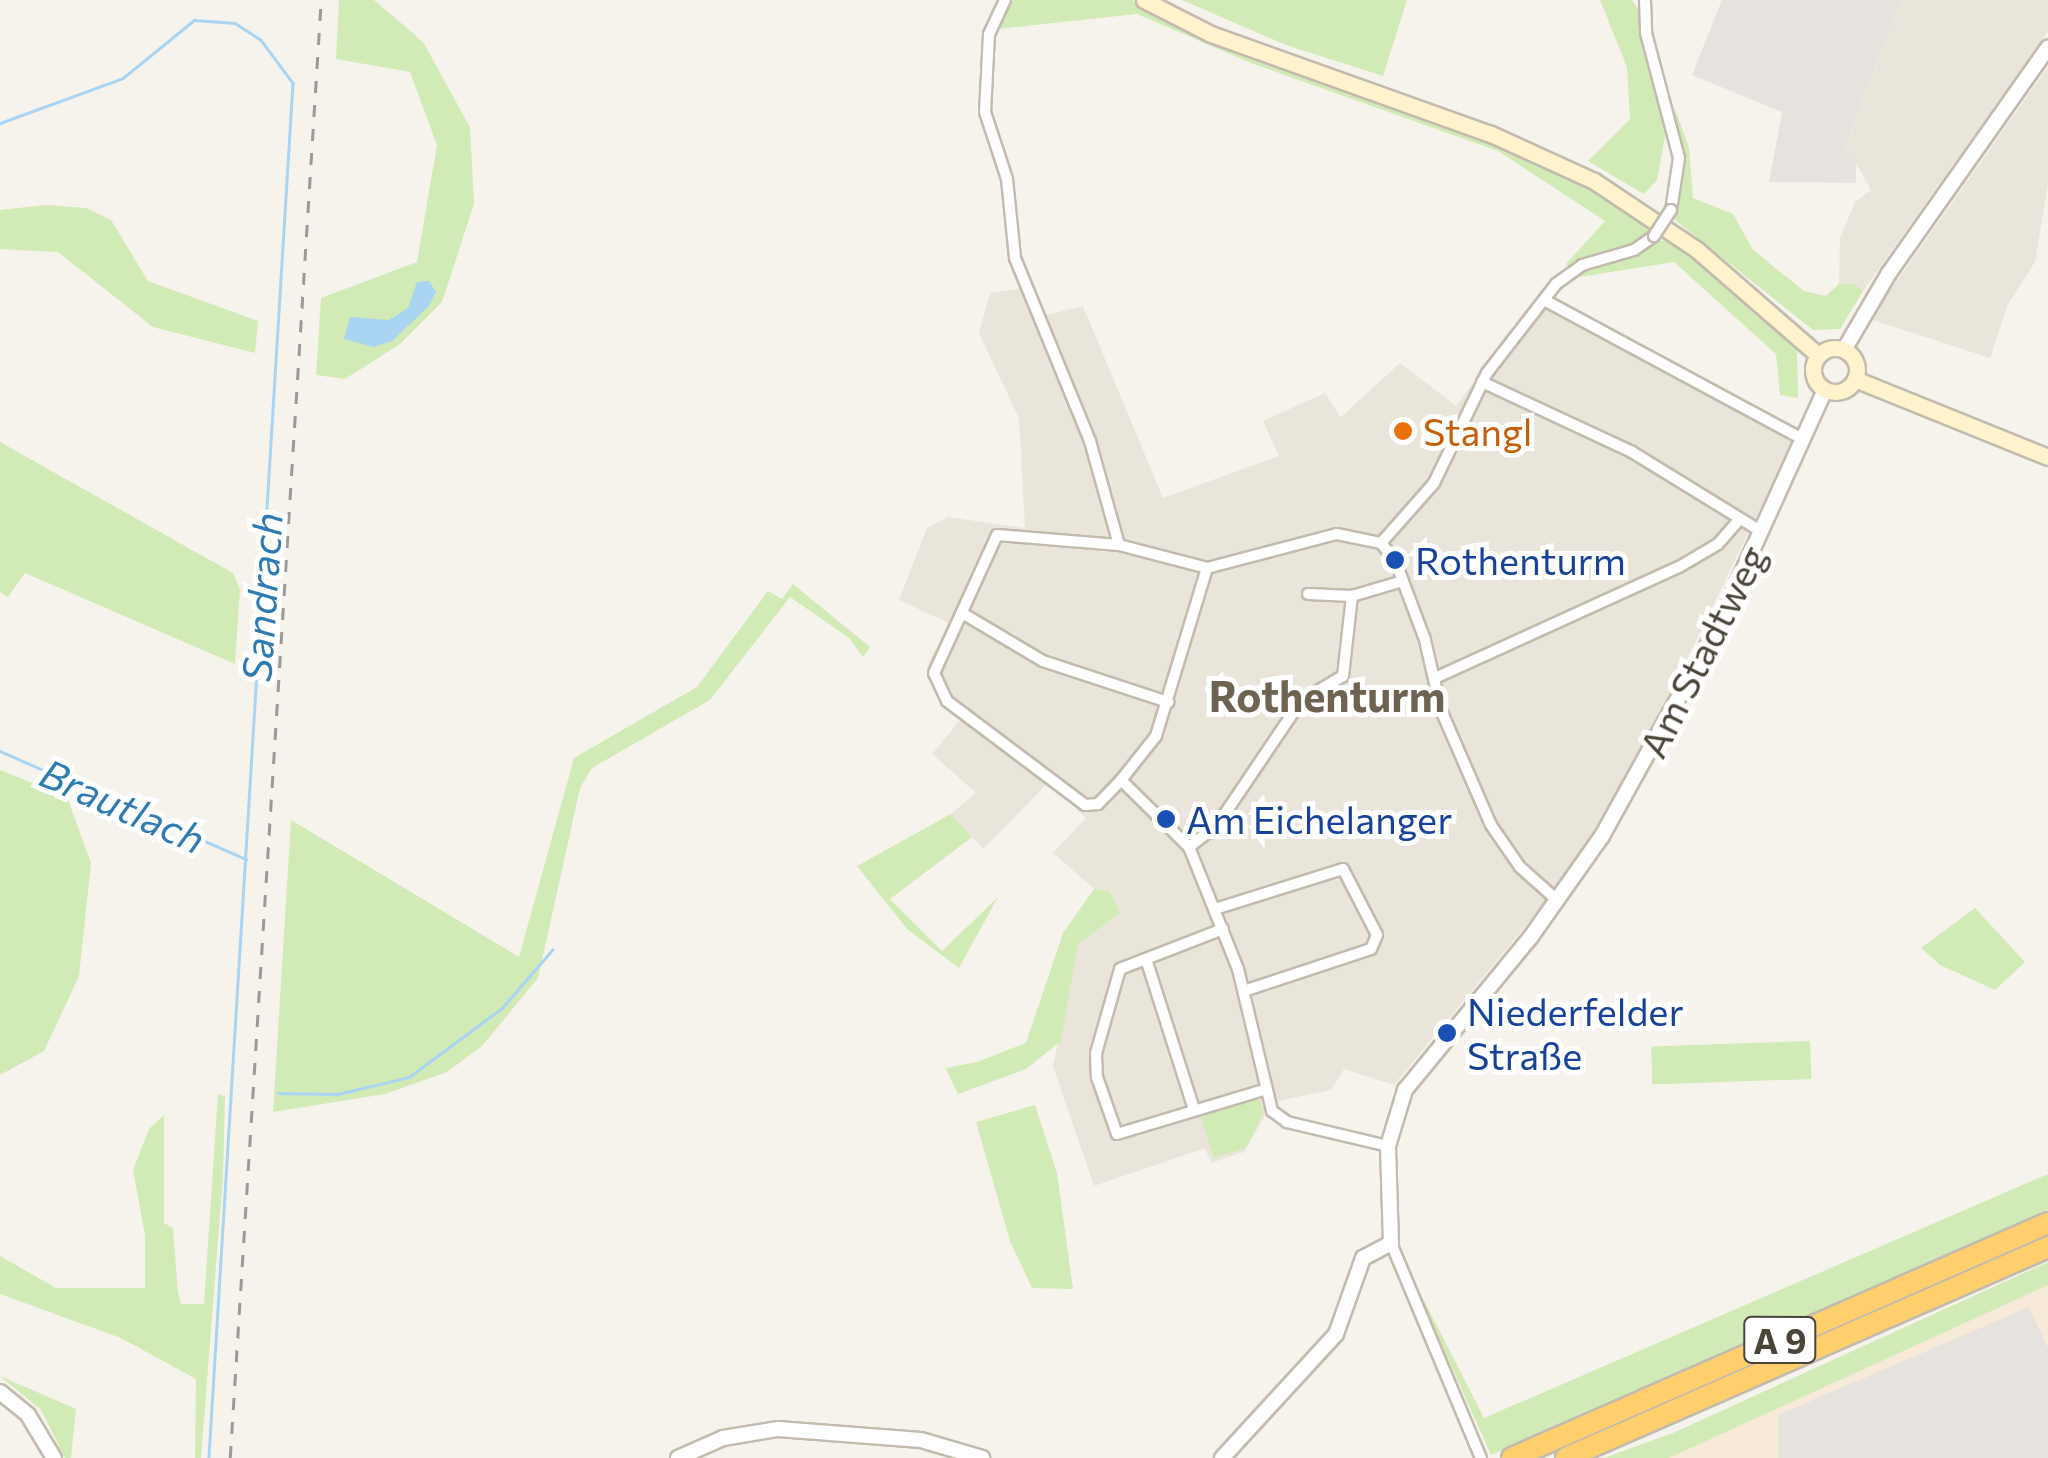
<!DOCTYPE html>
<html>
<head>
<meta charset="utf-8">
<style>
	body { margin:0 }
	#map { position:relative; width:2048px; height:1458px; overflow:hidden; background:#f6f3ec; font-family:Commissioner,sans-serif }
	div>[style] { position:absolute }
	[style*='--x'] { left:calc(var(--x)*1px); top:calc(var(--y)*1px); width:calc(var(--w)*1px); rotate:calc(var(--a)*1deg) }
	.residential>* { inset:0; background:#eae5da }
	.commercial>* { inset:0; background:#f7ead8 }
	.industrial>* { inset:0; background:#e6e2dd }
	.green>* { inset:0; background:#d2eab5; transform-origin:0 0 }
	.water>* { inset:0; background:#a9d4f2 }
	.stream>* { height:2.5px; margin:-1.25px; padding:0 1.25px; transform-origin:1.25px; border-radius:1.25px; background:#a9d4f2 }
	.roads { filter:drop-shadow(2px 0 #c2bbae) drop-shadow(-2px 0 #c2bbae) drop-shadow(0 2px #c2bbae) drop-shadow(0 -2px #c2bbae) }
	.minor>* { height:10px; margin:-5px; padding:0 5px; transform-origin:5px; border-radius:5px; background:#fff }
	.tertiary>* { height:14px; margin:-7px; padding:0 7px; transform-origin:7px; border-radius:7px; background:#fff }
	.secondary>* { height:15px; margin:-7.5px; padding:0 7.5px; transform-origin:7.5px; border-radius:7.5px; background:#fff3cd }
	.secondary>.ring { margin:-7.5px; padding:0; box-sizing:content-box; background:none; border:15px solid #fff3cd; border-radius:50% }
	.motorway>* { height:20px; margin:-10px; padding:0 10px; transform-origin:10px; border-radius:10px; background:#ffcf6e }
	.rail>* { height:2.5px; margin-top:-1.25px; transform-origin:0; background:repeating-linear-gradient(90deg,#9a9a9a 0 12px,transparent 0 24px) }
	.bridges { filter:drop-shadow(2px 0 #c2bbae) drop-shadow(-2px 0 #c2bbae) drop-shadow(0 2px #c2bbae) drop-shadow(0 -2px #c2bbae) }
	.minor-bridge>* { height:10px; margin:-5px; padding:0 5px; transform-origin:5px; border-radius:5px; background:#fff }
	.dots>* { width:28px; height:28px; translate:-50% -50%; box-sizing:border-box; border:5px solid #fff; border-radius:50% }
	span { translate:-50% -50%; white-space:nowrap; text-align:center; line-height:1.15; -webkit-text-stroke:10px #fff; paint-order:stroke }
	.shield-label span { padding:2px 8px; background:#fff; border:2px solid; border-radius:8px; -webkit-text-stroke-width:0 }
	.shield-label { font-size:35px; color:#4b4439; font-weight:700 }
	.food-label { font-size:38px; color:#c56008 }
	.left { translate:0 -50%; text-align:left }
	.transit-label { font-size:38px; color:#164399 }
	.street-label { font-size:38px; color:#4b4439 }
	.water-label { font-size:40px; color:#2e7ab2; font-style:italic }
	.quarter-label { font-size:42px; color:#6e6250; font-weight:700 }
</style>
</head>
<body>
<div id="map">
	<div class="residential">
		<div style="clip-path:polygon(1901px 0,2048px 0,2048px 31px,1863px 291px,1839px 284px,1840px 238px,1855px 202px,1871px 190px,1856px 163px,1843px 154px)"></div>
		<div style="clip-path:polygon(2048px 67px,2048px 184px,2035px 262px,2008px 304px,1990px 358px,1870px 319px)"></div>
		<div style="clip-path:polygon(1023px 288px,1042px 316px,1083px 306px,1163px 498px,1279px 456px,1263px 421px,1325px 393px,1341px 417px,1400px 363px,1456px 406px,1542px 291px,1799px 429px,1640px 756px,1561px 883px,1394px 1085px,1344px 1069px,1331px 1090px,1273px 1102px,1244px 1152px,1211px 1163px,1205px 1148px,1094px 1186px,1053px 1066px,1078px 944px,1120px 913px,1110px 891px,1094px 889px,1053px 853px,1086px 818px,1048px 783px,983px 849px,951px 814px,976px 793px,932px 754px,961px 719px,927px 666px,949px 623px,899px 600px,927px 528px,948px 517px,1025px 528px,1019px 418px,979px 333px,990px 293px)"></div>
	</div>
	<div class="commercial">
		<div style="clip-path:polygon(2048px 1285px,2048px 1458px,1669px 1458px)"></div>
	</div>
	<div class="industrial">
		<div style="clip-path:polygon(1722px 0,1901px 0,1843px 153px,1856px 163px,1856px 183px,1769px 182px,1782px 112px,1692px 75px)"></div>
		<div style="clip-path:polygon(2029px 1307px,2048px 1348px,2048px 1458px,1778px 1458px,1778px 1415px)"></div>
	</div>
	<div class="green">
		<div style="clip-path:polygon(339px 0,374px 0,423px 42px,470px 127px,474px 204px,442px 302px,400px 344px,345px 379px,316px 375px,321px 298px,417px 262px,437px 145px,410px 72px,336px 59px)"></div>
		<div style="clip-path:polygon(1013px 0,1132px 0,1236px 50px,1534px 156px,1624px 206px,1650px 223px,1650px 233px,1635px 245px,1571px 267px,1566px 264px,1605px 221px,1498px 151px,1251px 63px,1137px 14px,998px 29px)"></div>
		<div style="clip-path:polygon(1182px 0,1407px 0,1383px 76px,1286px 45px)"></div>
		<div style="clip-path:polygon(1600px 0,1632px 0,1638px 9px,1667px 125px,1657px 180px,1644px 194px,1588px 161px,1630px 119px,1627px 67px)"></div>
		<div style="clip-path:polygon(1674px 106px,1689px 148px,1693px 198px,1733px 214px,1753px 250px,1804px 291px,1826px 296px,1839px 284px,1854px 284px,1863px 291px,1840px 329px,1813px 330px,1675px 220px,1684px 170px)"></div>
		<div style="clip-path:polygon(46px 205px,86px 208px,111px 220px,148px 281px,258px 321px,255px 353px,153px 327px,58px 252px,0 249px,0 210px)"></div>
		<div style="clip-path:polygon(1669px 238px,1797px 349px,1798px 398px,1780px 395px,1776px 354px,1674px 262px,1567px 279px)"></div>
		<div style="clip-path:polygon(0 442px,233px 573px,240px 589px,235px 664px,25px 573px,8px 597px,0 592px)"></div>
		<div style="clip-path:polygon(793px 584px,870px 647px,863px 657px,849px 638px,790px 597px,710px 700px,592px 768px,580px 788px,538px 978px,482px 1046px,447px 1072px,385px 1094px,273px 1112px,291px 820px,519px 957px,574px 758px,697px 687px,768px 591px,782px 599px)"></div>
		<div style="clip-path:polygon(0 770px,67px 797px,91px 863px,79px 976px,44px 1051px,0 1075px)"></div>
		<div style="clip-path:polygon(951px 814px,972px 837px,890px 899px,942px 951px,998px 897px,959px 968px,907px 929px,857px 866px)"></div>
		<div style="clip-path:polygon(1094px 889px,1110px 891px,1120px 913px,1078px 944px,1061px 1041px,1026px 1069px,958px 1094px,943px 1063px,946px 1068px,977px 1062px,1026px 1043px,1063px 933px)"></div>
		<div style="clip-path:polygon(1975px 908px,2025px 962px,1995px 990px,1940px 965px,1921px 948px)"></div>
		<div style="left:1810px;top:1041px;width:38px;height:159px;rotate:88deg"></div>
		<div style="clip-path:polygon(218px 1094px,225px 1096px,223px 1176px,201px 1458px,195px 1458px,196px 1379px,121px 1338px,0 1294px,0 1256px,56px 1288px,145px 1288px,145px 1235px,133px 1170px,149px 1129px,164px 1115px,164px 1223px,173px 1228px,178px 1293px,181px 1304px,204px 1304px)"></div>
		<div style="clip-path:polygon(1243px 1098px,1258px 1098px,1264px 1112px,1246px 1148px,1214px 1158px,1199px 1112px)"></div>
		<div style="clip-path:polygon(1035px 1105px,1057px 1173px,1073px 1289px,1032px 1288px,1010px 1241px,976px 1122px)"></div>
		<div style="clip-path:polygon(2048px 1174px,2048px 1210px,1491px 1455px,1408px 1269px,1484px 1418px)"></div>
		<div style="clip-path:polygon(2048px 1262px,2048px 1285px,1669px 1458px,1604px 1458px,1673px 1433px)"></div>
		<div style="clip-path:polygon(0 1376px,76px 1409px,71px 1458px,65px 1458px,41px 1410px)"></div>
	</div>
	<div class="water">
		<div style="clip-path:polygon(429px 281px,436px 292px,429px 306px,392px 341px,374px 347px,344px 339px,350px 317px,389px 320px,408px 308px,417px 282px)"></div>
	</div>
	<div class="stream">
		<div style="--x:0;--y:123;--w:131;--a:-20.1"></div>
		<div style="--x:123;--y:78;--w:92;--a:-39.2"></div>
		<div style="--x:194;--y:20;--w:41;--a:4.2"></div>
		<div style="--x:235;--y:23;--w:31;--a:33"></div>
		<div style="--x:261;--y:40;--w:54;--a:53.3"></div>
		<div style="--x:293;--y:83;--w:1378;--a:93.5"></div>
		<div style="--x:0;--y:751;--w:269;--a:23.7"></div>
		<div style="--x:278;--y:1093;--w:60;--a:1"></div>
		<div style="--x:338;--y:1094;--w:73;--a:-13.5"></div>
		<div style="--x:409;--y:1077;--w:116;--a:-36.6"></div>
		<div style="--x:502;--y:1008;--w:77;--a:-49.2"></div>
	</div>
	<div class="roads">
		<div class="minor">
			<div style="--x:1005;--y:0;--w:38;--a:115"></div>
			<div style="--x:989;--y:34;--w:78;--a:92.9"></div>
			<div style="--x:985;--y:112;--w:71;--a:71.8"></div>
			<div style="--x:1007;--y:179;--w:79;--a:84.2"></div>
			<div style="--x:1015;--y:258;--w:198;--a:67.7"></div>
			<div style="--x:1090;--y:441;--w:108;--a:74.4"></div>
			<div style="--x:1119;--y:545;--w:91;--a:14.6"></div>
			<div style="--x:1207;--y:568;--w:134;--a:-14.7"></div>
			<div style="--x:1337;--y:534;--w:45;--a:11.6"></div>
			<div style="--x:1381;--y:543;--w:22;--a:51"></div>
			<div style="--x:1395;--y:560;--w:85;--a:69.4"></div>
			<div style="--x:1425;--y:640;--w:72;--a:77.1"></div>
			<div style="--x:1441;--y:710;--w:125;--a:66.5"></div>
			<div style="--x:1491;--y:825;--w:51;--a:55.4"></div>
			<div style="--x:1520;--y:867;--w:51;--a:41.8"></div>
			<div style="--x:1645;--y:0;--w:33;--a:88"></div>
			<div style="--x:1646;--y:33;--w:129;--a:75.2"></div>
			<div style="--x:1679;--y:158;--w:53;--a:98.7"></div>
			<div style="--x:1546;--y:301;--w:293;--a:28.3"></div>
			<div style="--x:1482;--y:382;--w:166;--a:25"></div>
			<div style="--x:1632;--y:452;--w:153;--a:31.6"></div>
			<div style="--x:1381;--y:543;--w:80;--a:-48.5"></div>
			<div style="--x:1434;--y:483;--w:122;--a:-64.3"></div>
			<div style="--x:1487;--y:373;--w:113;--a:-52.2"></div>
			<div style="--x:1556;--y:284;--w:32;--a:-36"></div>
			<div style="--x:1582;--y:265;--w:54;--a:-16.1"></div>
			<div style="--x:1634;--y:250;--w:24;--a:-35"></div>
			<div style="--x:1119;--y:545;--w:122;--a:-175.3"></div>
			<div style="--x:997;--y:535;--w:152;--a:114.5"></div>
			<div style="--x:934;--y:673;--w:31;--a:65"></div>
			<div style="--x:947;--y:701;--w:173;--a:37"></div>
			<div style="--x:1085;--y:805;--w:13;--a:-4"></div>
			<div style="--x:1098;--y:804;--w:33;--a:-46"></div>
			<div style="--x:1207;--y:568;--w:176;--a:106.9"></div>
			<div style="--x:1156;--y:736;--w:56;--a:128.5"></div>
			<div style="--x:1121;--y:780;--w:95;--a:44.6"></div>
			<div style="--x:1189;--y:847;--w:131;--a:68.1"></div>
			<div style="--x:1238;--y:969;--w:146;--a:76.5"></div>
			<div style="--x:1272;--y:1111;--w:19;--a:36"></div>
			<div style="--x:1287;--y:1122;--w:104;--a:13.4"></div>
			<div style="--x:1308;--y:594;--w:44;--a:2.6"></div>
			<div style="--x:962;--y:613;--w:94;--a:30.7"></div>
			<div style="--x:1043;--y:661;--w:132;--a:18.2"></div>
			<div style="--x:1435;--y:678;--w:268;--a:-24.5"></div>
			<div style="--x:1679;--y:567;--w:45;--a:-30.5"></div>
			<div style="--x:1718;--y:544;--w:32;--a:-49"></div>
			<div style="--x:1189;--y:847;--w:37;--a:-38"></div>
			<div style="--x:1218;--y:824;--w:148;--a:-56"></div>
			<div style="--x:1301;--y:701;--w:49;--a:-30.8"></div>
			<div style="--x:1343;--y:676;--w:81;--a:-83.6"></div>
			<div style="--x:1352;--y:596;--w:53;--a:-16.4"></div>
			<div style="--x:1215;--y:909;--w:134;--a:-17.4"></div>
			<div style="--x:1343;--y:869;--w:74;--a:62.7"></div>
			<div style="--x:1377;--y:935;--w:15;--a:113"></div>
			<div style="--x:1371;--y:949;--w:134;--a:161.7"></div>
			<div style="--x:1223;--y:929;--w:110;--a:158.8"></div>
			<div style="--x:1120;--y:969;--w:87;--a:105.9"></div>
			<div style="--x:1096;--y:1053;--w:24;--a:88"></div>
			<div style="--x:1097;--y:1077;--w:60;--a:70.7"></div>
			<div style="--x:1117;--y:1134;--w:153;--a:-16.7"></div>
			<div style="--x:1146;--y:959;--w:157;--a:72.3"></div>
			<div style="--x:1391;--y:1243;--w:233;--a:67.3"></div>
		</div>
		<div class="tertiary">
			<div style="--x:1844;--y:350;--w:89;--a:-59.7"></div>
			<div style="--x:1889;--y:273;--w:276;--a:-54.8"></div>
			<div style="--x:0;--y:1392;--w:36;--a:39"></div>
			<div style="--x:28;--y:1415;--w:50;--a:58.8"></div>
			<div style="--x:678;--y:1458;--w:49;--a:-24"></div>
			<div style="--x:723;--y:1438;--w:56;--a:-9.3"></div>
			<div style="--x:778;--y:1429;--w:143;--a:4.4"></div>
			<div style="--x:921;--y:1440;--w:64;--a:16.4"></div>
			<div style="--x:1222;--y:1458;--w:168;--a:-47.4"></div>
			<div style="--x:1336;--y:1334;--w:81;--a:-70.4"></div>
			<div style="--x:1363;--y:1258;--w:32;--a:-28"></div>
			<div style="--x:1391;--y:1243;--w:97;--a:-91.8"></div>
			<div style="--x:1388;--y:1146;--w:59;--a:-73.1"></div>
			<div style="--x:1405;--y:1090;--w:197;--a:-50.6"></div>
			<div style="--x:1530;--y:938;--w:125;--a:-54.8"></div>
			<div style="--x:1602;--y:836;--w:238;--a:-61.1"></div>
			<div style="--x:1717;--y:628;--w:261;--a:-65.6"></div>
		</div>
		<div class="secondary">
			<div style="--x:1144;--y:0;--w:75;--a:26.9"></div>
			<div style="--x:1211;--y:34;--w:297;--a:19.7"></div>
			<div style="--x:1491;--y:134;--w:113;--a:24.5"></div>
			<div style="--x:1594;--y:181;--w:123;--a:33.7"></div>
			<div style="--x:1696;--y:249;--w:162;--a:41"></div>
			<div class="ring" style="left:1813px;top:348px;width:29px;height:29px"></div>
			<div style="--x:1855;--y:379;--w:208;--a:22"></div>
		</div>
		<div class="motorway">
			<div style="--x:1512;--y:1458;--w:585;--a:-23.67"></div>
			<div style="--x:1566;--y:1458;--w:526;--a:-23.64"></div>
		</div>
	</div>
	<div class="rail">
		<div style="--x:230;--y:1458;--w:1461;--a:-86.43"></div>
	</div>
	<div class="bridges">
		<div class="minor-bridge">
			<div style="--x:1654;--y:236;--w:31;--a:-57"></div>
		</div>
	</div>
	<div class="dots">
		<div style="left:1403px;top:431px;background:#e8710a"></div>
		<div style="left:1395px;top:560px;background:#1a4fb4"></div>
		<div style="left:1166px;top:819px;background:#1a4fb4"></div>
		<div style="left:1447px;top:1033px;background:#1a4fb4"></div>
	</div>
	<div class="shield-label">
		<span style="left:1780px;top:1340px">A 9</span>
	</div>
	<div class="food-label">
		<span class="left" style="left:1423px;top:431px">Stangl</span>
	</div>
	<div class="transit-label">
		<span class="left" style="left:1415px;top:560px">Rothenturm</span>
		<span class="left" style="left:1186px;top:819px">Am Eichelanger</span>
		<span class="left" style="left:1467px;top:1033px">Niederfelder<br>Straße</span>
	</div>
	<div class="street-label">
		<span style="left:1702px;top:651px;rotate:-63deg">Am Stadtweg</span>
	</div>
	<div class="water-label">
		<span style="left:261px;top:597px;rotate:-86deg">Sandrach</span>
		<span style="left:123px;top:805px;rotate:24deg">Brautlach</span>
	</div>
	<div class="quarter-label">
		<span style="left:1327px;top:695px">Rothenturm</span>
	</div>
</div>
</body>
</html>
